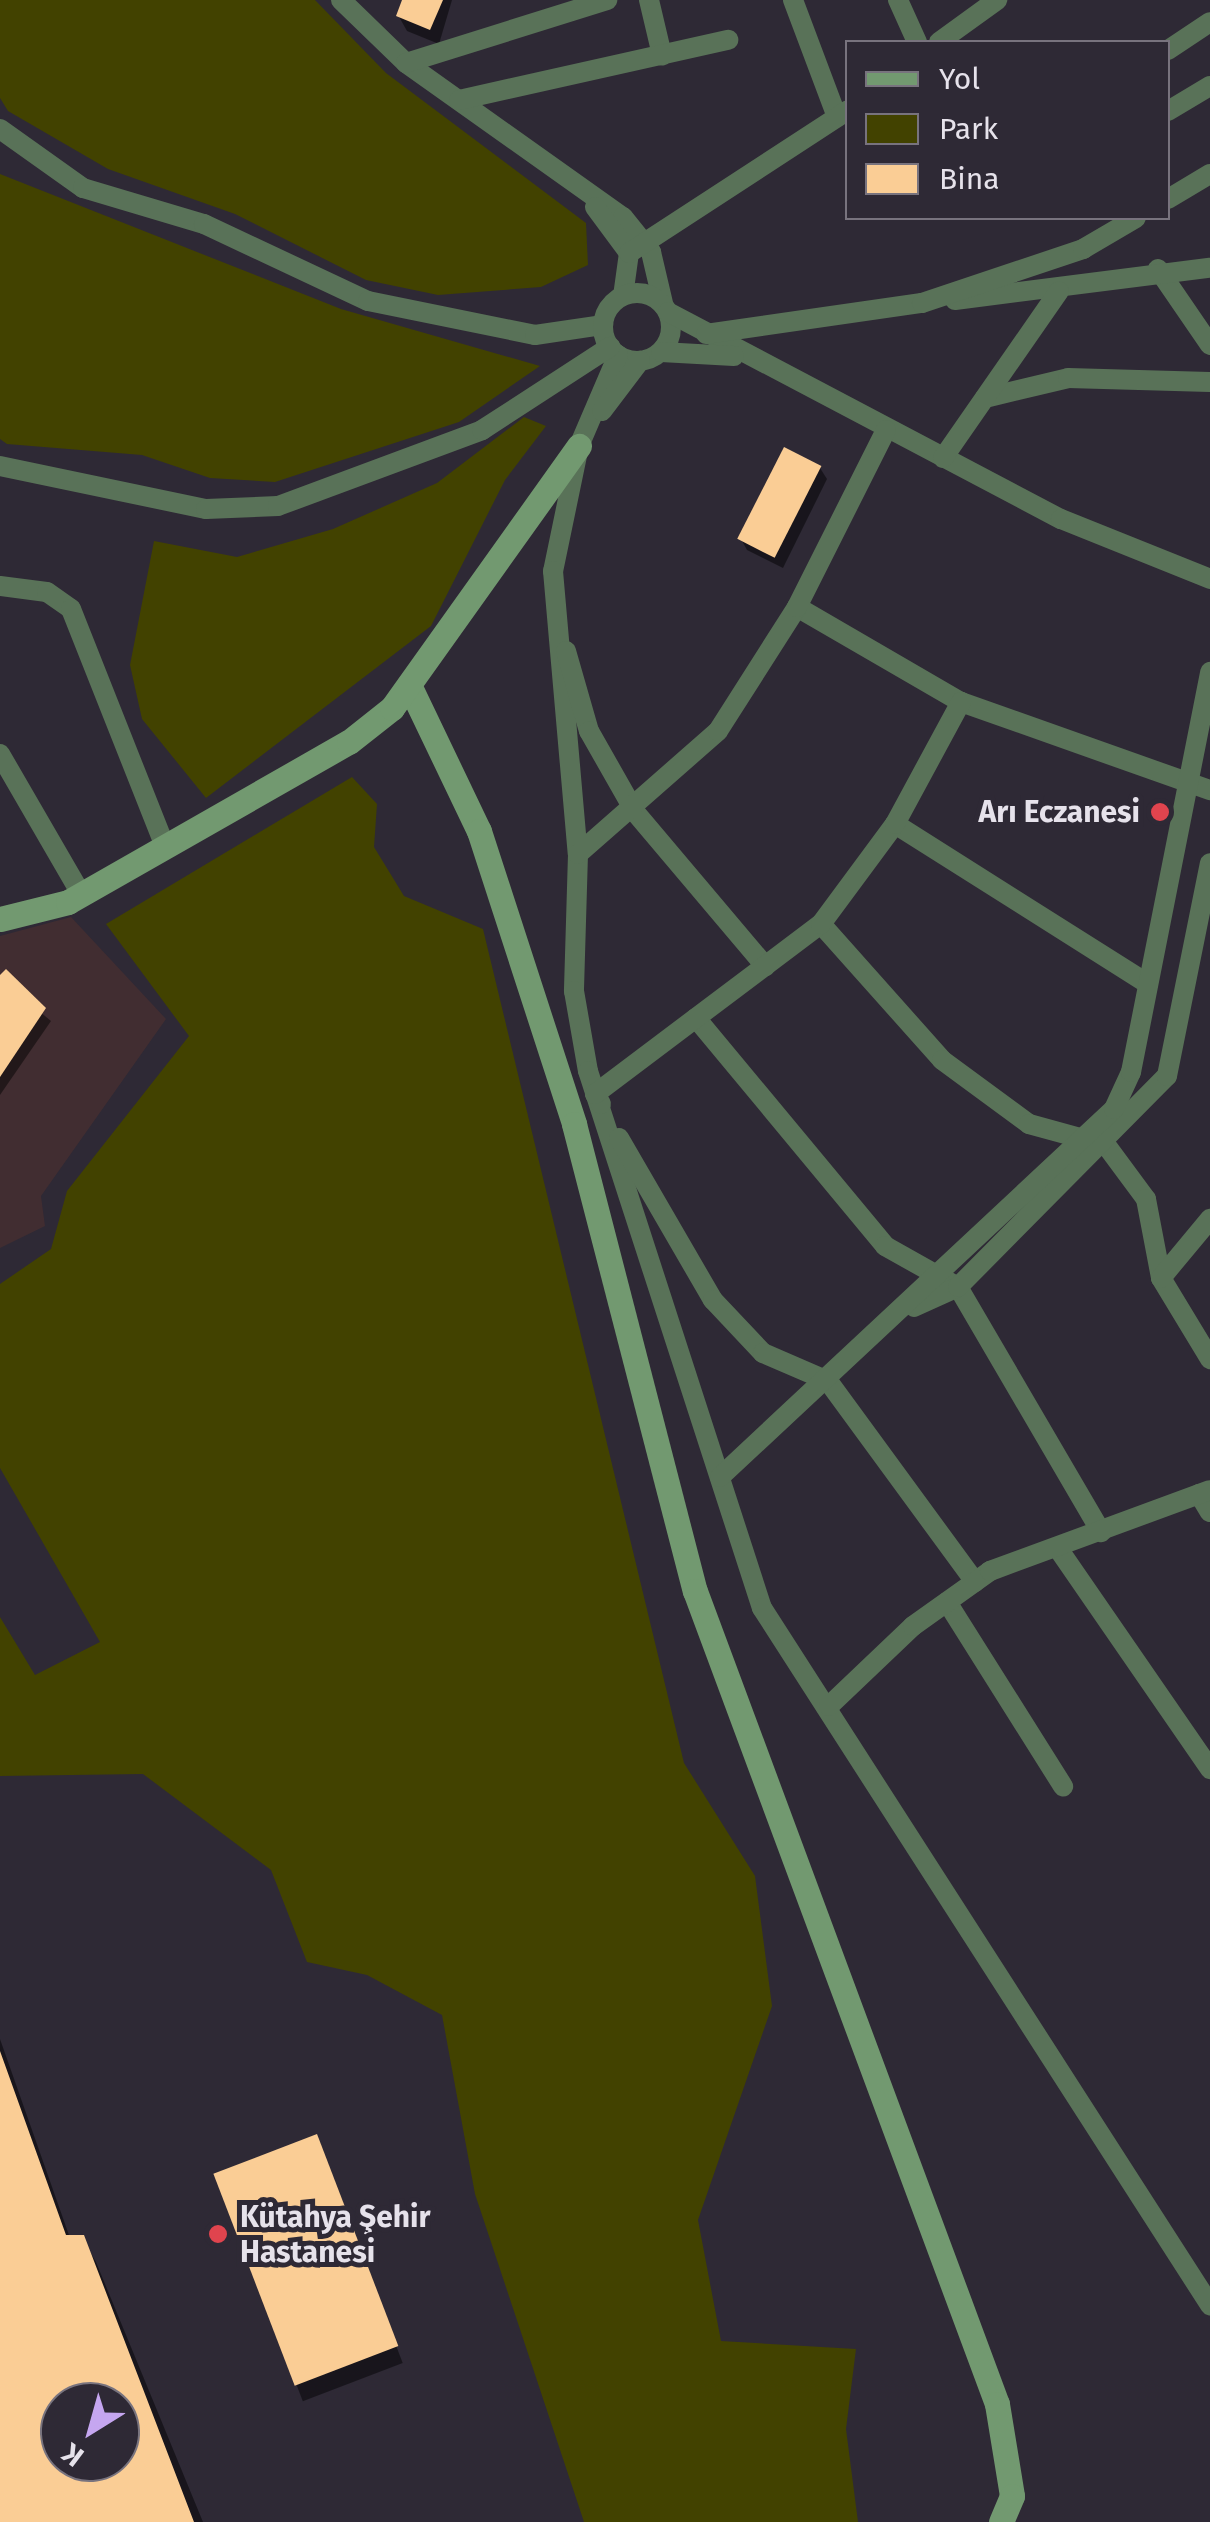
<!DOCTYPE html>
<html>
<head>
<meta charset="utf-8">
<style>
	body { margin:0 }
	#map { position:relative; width:1210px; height:2522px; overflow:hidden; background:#2e2935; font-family:"Fira Sans",sans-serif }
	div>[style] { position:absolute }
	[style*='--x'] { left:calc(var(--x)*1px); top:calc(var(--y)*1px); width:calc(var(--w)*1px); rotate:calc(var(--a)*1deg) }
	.education>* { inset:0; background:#412d31 }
	.green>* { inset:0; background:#424200 }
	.shadow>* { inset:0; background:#0007; transform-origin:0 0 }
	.building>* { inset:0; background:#facd95; transform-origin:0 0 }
	.street>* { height:20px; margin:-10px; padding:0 10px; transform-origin:10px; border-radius:10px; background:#597258 }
	.street>.ring { margin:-10px; padding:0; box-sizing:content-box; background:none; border:20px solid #597258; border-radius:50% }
	.secondary>* { height:25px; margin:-12.5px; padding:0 12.5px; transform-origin:12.5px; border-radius:12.5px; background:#729970 }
	.dots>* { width:28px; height:28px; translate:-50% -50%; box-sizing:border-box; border:5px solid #2e2935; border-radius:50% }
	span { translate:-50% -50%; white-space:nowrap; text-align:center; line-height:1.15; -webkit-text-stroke:10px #2e2935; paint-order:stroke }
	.poi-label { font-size:30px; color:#e6e2eb; font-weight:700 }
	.right { translate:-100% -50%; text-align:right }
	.left { translate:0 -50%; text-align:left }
	.legend { position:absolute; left:845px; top:40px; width:325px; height:180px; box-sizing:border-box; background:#2e2935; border:2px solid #78737e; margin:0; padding:12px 18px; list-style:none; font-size:30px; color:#e6e2eb }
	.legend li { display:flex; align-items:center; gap:20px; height:50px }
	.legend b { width:50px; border:2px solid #78737e }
	.north { position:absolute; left:40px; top:2382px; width:100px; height:100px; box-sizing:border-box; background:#2e2935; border:2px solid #78737e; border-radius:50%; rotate:217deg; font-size:28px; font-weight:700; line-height:40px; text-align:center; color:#e6e2eb }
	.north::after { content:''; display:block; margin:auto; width:35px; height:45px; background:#c5a6f0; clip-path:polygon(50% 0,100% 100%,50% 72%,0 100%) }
</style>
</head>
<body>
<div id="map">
	<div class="education">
		<div style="clip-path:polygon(71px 917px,166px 1019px,41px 1196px,45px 1226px,0 1248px,0 936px)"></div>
	</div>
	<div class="green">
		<div style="clip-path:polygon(0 0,315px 0,386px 73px,586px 223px,588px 265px,541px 287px,438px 295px,366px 280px,235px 214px,108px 169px,8px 111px,0 98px)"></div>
		<div style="clip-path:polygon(0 174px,341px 309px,540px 366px,459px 422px,275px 482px,210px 478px,142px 455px,7px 444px,0 439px)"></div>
		<div style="clip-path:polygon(524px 417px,546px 426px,505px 480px,431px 626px,206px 798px,142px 719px,130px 665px,154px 541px,237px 557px,333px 529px,437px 483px)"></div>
		<div style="clip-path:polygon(352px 777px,377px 804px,374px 847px,404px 896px,483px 929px,684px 1763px,755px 1876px,772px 2006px,698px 2220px,721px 2341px,856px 2349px,846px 2429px,858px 2522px,584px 2522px,475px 2194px,442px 2015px,367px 1975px,307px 1962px,271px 1870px,143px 1774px,0 1776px,0 1617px,35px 1675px,100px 1642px,0 1468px,0 1284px,51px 1249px,67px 1191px,189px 1036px,106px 924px)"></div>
	</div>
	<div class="shadow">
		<div style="clip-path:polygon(405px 0,452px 0,439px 44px,407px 31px,398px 15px)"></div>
		<div style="clip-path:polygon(820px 468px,827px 479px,783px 568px,747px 550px,741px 539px)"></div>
		<div style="clip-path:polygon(0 979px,51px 1021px,0 1095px)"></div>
		<div style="clip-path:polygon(evenodd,0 2039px,70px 2238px,82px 2238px,96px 2262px,203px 2522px,0 2522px,0 2039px,60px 2402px,120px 2402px,120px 2462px,60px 2462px,60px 2402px)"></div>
		<div style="left:316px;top:2137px;width:242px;height:107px;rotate:69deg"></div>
	</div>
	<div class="building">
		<div style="clip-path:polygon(402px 0,443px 0,430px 30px,396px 16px)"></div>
		<div style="left:784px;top:447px;width:42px;height:103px;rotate:27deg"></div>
		<div style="clip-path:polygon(6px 969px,46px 1008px,0 1077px,0 975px)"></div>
		<div style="clip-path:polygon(evenodd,0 2051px,66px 2235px,84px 2235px,194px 2522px,0 2522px,0 2051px,60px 2402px,120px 2402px,120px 2462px,60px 2462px,60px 2402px)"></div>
		<div style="left:317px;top:2134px;width:227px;height:111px;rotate:69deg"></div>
	</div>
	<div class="street">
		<div style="--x:341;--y:0;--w:91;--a:44.1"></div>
		<div style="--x:406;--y:63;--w:266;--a:35.4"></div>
		<div style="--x:623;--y:217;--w:45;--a:51.3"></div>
		<div style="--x:651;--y:252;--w:52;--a:76.8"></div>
		<div style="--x:649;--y:0;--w:57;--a:76.7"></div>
		<div style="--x:793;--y:0;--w:125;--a:69.4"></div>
		<div style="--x:898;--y:0;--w:46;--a:65.7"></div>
		<div style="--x:939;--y:42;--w:72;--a:-35.9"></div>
		<div style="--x:1168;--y:50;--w:50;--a:-33.7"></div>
		<div style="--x:406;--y:63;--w:211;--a:-17.4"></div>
		<div style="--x:459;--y:100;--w:276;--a:-12.6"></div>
		<div style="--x:1168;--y:111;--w:49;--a:-30.8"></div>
		<div style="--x:0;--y:129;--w:102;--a:35.4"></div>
		<div style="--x:83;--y:188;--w:126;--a:16.6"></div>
		<div style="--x:204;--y:224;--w:181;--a:25.2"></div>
		<div style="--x:368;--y:301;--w:170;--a:11.5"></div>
		<div style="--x:535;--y:335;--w:69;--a:-8.4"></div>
		<div style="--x:1168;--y:199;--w:49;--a:-30.8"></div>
		<div style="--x:595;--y:207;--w:57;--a:53.5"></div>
		<div style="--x:629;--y:253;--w:43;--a:97.9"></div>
		<div style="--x:629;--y:253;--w:262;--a:-33.1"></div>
		<div style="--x:1158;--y:269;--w:92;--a:55.6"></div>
		<div class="ring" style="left:603px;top:293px;width:48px;height:48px"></div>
		<div style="--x:955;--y:300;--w:257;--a:-7.2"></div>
		<div style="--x:668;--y:312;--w:444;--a:27.8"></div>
		<div style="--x:1061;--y:519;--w:161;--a:21.9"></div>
		<div style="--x:706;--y:334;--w:218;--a:-8.2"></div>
		<div style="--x:922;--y:303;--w:170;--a:-18.5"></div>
		<div style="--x:1083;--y:249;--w:61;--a:-30.3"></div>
		<div style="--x:661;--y:352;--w:73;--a:3.1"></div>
		<div style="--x:618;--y:355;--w:99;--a:113.2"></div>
		<div style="--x:579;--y:446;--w:128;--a:101.7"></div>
		<div style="--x:553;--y:571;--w:284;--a:85"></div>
		<div style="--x:578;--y:854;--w:137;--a:91.7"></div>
		<div style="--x:574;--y:991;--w:81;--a:80.1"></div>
		<div style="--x:588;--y:1071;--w:564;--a:72.05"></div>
		<div style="--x:762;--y:1608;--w:829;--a:57.27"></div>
		<div style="--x:985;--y:398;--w:85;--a:-13.5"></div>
		<div style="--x:1068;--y:378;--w:142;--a:1.6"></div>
		<div style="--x:602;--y:411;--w:63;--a:-52.8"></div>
		<div style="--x:943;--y:458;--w:203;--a:-55.2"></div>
		<div style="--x:0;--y:466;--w:210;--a:11.8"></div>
		<div style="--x:206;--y:509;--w:72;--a:-2.4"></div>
		<div style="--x:278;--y:506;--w:218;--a:-20.4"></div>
		<div style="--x:482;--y:430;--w:153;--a:-33"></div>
		<div style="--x:0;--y:586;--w:47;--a:7.3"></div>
		<div style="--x:47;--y:592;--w:29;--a:35"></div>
		<div style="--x:71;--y:609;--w:256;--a:68.4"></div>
		<div style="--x:797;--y:607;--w:190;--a:30.1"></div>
		<div style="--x:961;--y:702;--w:264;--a:19.5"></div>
		<div style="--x:566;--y:651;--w:83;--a:74"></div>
		<div style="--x:589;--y:731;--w:93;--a:60.4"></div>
		<div style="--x:635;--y:812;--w:202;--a:49.8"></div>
		<div style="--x:0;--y:754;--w:162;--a:59.9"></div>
		<div style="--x:895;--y:824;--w:299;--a:32.3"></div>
		<div style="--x:578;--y:854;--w:186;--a:-41.3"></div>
		<div style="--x:718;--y:731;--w:147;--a:-57.5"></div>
		<div style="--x:797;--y:607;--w:198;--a:-63.3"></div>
		<div style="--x:821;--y:924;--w:182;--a:48.3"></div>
		<div style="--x:942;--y:1060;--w:108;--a:36.3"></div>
		<div style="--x:1029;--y:1124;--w:80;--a:15.3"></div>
		<div style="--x:1106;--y:1145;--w:67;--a:53.5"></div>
		<div style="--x:1146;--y:1199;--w:80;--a:79.2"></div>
		<div style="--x:1161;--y:1278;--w:95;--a:58.8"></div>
		<div style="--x:696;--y:1018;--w:296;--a:50.3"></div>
		<div style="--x:885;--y:1246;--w:84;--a:29.3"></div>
		<div style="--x:958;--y:1287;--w:284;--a:59.7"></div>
		<div style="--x:601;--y:1104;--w:12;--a:-121"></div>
		<div style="--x:595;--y:1094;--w:283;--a:-37"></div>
		<div style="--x:821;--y:924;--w:124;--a:-53.5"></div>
		<div style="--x:895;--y:824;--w:139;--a:-61.6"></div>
		<div style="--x:619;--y:1138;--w:187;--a:59.9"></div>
		<div style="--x:713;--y:1300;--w:73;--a:46.7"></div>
		<div style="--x:763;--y:1353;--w:71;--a:23.3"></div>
		<div style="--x:828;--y:1381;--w:249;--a:53.8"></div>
		<div style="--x:1161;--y:1278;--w:77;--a:-50.3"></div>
		<div style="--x:914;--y:1307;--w:48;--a:-24.4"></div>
		<div style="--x:958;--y:1287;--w:297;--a:-45.3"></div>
		<div style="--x:1167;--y:1076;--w:217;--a:-78.6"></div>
		<div style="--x:720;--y:1477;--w:539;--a:-43.05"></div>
		<div style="--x:1114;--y:1109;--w:41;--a:-65.3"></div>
		<div style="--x:1131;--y:1072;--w:408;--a:-78.8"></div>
		<div style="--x:1199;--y:1494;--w:21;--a:59"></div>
		<div style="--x:1057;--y:1547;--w:270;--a:55.4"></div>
		<div style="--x:947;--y:1602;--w:218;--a:57.8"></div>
		<div style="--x:829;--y:1706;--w:116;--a:-43.6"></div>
		<div style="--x:913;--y:1626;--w:95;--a:-35.5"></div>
		<div style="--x:990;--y:1571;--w:234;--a:-20.2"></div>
	</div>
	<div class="secondary">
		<div style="--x:409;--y:685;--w:162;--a:64.4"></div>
		<div style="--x:479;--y:831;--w:308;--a:72"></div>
		<div style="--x:574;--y:1124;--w:482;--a:75.5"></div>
		<div style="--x:695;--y:1591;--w:867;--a:69.62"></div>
		<div style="--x:997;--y:2404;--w:93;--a:80.7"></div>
		<div style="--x:1012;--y:2496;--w:28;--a:113"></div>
		<div style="--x:0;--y:919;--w:70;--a:-14"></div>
		<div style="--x:68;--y:902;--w:323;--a:-29.7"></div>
		<div style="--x:349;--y:742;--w:55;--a:-38.3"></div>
		<div style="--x:392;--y:708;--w:322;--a:-54.5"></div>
	</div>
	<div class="dots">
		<div style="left:1160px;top:812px;background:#e0444e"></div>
		<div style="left:218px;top:2234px;background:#e0444e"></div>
	</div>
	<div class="poi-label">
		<span class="right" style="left:1140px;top:812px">Arı Eczanesi</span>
		<span class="left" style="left:240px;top:2234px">Kütahya Şehir<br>Hastanesi</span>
	</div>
	<ul class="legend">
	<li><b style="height:12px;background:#729970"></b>Yol</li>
	<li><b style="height:28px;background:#424200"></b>Park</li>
	<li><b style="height:28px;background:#facd95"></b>Bina</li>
	</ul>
	<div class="north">K</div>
</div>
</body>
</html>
